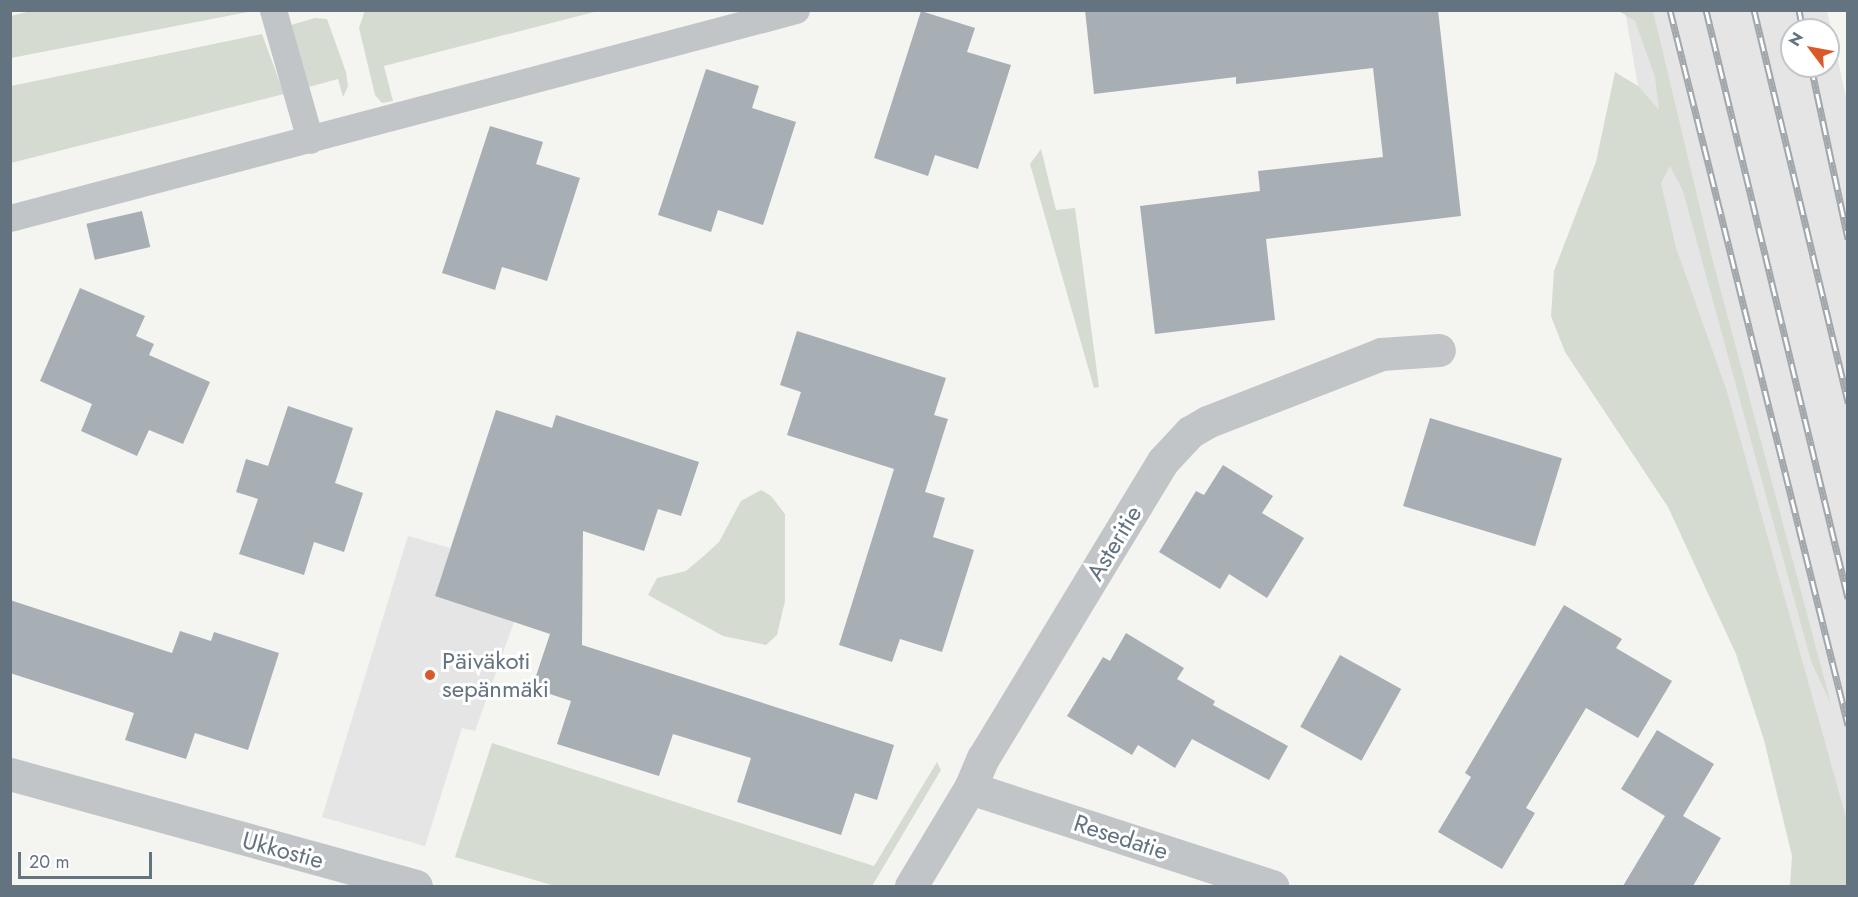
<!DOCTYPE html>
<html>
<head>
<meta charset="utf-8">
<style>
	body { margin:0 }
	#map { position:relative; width:1858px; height:897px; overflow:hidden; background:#f4f4f0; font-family:Jost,sans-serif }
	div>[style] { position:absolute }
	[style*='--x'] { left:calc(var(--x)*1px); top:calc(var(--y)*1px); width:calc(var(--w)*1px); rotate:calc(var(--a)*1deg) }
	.built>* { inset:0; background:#e4e5e4 }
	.green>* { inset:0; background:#d5dbd1 }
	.building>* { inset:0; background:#a8afb4; transform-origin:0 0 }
	.service>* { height:27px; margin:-13.5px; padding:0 13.5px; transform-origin:13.5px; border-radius:13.5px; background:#c2c5c8 }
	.minor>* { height:33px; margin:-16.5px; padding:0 16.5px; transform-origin:16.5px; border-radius:16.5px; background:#c2c5c8 }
	.rail>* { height:7px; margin-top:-3.5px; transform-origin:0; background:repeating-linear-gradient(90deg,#fff 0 14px,#a2a7ac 0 28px); box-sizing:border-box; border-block:2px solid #a2a7ac }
	.dots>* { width:16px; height:16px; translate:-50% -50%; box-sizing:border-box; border:3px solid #fff; border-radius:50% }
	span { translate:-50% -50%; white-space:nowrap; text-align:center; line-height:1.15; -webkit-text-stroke:6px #fff; paint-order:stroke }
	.street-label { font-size:24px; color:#647380 }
	.poi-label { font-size:24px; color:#647380 }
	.left { translate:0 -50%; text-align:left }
	.frame { position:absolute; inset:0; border:12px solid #647380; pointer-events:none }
	.north { position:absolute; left:1780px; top:18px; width:60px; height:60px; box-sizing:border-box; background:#fff; border:2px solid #c1c7cc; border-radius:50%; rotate:302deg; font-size:16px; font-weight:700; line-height:24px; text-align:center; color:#647380 }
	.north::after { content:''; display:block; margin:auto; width:21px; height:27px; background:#db5829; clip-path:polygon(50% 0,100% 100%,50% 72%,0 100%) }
	.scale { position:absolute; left:18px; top:852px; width:134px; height:27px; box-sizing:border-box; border:3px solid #647380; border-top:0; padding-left:8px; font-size:18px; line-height:21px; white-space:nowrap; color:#647380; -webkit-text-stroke:4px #fff; paint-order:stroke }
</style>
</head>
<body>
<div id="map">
	<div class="built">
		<div style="clip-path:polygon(evenodd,1625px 11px,1827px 11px,1848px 106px,1847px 825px,1727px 391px,1676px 247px,1638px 86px,1625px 11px,1792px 30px,1828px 30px,1828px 66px,1792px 66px,1792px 30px)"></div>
		<div style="clip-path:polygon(496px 410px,571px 602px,514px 622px,475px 731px,462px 728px,425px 846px,322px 817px,408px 536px,450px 548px)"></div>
	</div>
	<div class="green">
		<div style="clip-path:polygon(35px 10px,253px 10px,253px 11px,11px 58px,11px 16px)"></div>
		<div style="clip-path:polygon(365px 10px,598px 10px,598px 11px,384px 66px,393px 101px,382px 103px,375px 95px,359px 28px)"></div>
		<div style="clip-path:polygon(1619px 11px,1653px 11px,1711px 254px,1831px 704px,1811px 661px,1683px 191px,1670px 166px,1661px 183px,1676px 247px,1727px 391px,1847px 821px,1847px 886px,1790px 886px,1792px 856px,1764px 740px,1736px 654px,1668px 507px,1565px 352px,1551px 316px,1554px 271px,1596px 162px,1615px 72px,1638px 86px,1659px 110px,1655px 77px,1635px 21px)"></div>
		<div style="clip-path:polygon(315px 18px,327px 19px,346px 72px,348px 86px,343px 97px,338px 79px,305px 88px,291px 25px)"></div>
		<div style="clip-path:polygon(262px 34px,284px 94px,11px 163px,11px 86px)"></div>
		<div style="clip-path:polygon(1041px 149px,1056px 210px,1075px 208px,1099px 387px,1094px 388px,1030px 164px)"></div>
		<div style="clip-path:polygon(761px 490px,771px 496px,785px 514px,785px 601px,777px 635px,766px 645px,723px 636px,648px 595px,657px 578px,686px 571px,706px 554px,719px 542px,741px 501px)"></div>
		<div style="clip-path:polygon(492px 743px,874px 866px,937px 762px,941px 770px,872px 886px,555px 886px,455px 857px)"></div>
	</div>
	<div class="building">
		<div style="clip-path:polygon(1085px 10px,1438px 10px,1461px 216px,1266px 239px,1275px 320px,1155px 334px,1140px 206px,1260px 191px,1258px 171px,1383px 157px,1373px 68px,1236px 84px,1236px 77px,1094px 94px)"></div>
		<div style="clip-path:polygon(921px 11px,975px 28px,967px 52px,1011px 65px,978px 169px,935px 155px,928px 176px,874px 158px)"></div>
		<div style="clip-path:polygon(706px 69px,759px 86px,752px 108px,796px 122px,763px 225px,718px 210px,711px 232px,658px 215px)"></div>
		<div style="clip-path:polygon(490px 126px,543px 142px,536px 164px,580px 178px,547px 281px,502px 267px,495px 290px,442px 273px)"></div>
		<div style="left:142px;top:211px;width:37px;height:57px;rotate:77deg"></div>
		<div style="clip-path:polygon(80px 288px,145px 316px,136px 336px,154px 344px,149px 355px,210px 382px,183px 444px,149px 430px,137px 456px,81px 431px,92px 404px,40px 381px)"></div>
		<div style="clip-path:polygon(797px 331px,946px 378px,934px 415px,948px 419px,925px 492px,945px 498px,933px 537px,974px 550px,942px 652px,900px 639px,892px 662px,839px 645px,894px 469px,787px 435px,801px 392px,780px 385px)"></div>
		<div style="clip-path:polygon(288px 406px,353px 428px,335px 483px,363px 493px,344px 552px,314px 542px,304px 575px,239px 554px,258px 499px,236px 492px,246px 459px,268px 466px)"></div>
		<div style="clip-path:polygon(496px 410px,552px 428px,556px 415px,699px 462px,681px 516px,658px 509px,644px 551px,583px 531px,582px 645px,894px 745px,877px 800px,855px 793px,841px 835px,737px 802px,751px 758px,673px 734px,659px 776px,557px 744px,571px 701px,532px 688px,550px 634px,435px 596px)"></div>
		<div style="left:1430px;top:418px;width:138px;height:92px;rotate:17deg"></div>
		<div style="clip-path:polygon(1223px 465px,1273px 496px,1262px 513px,1304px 538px,1267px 598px,1229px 574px,1220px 589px,1159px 552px,1196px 491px,1204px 495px)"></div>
		<div style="clip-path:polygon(10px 600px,172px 653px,180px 631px,211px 641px,214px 632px,279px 653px,248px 750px,195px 733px,186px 759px,125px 740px,134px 713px,10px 673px)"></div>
		<div style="clip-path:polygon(1564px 605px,1622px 639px,1616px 648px,1672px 681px,1638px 738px,1586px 708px,1526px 808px,1535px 813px,1502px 869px,1438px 832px,1471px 777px,1465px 773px)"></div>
		<div style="clip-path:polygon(1126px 633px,1184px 668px,1177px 679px,1215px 701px,1213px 705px,1288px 746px,1269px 780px,1192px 739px,1175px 768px,1138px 745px,1132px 755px,1067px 716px,1103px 657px,1110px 661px)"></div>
		<div style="left:1340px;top:655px;width:70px;height:82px;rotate:29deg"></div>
		<div style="clip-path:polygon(1657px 730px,1714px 764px,1683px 816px,1721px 838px,1693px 886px,1623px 886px,1665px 816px,1621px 789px)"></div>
	</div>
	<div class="service">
		<div style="--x:273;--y:10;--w:135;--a:74.1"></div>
		<div style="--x:10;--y:218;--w:813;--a:-14.82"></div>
	</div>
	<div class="minor">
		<div style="--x:10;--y:774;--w:421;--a:15.4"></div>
		<div style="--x:970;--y:788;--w:318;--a:18"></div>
		<div style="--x:911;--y:886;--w:114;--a:-59"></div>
		<div style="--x:970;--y:788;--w:33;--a:-67"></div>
		<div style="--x:983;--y:758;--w:347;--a:-58.8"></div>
		<div style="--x:1163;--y:461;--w:40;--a:-47"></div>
		<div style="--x:1190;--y:432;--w:20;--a:-30"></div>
		<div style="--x:1207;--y:422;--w:187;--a:-21.3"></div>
		<div style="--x:1381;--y:354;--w:58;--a:-3.9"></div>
	</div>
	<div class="rail">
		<div style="--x:1670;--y:10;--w:737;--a:76.02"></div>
		<div style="--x:1706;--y:10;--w:605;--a:76.42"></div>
		<div style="--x:1754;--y:10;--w:404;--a:76.5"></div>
		<div style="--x:1799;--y:10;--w:20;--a:79"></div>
		<div style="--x:1811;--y:66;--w:177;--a:77.9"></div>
	</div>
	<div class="dots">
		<div style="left:430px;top:675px;background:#db5829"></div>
	</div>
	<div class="street-label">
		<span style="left:1114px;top:543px;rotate:-59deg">Asteritie</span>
		<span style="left:1121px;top:837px;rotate:18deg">Resedatie</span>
		<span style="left:283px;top:850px;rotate:15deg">Ukkostie</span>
	</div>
	<div class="poi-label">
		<span class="left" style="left:442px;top:675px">Päiväkoti<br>sepänmäki</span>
	</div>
	<div class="frame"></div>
	<div class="north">N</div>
	<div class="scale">20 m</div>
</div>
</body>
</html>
